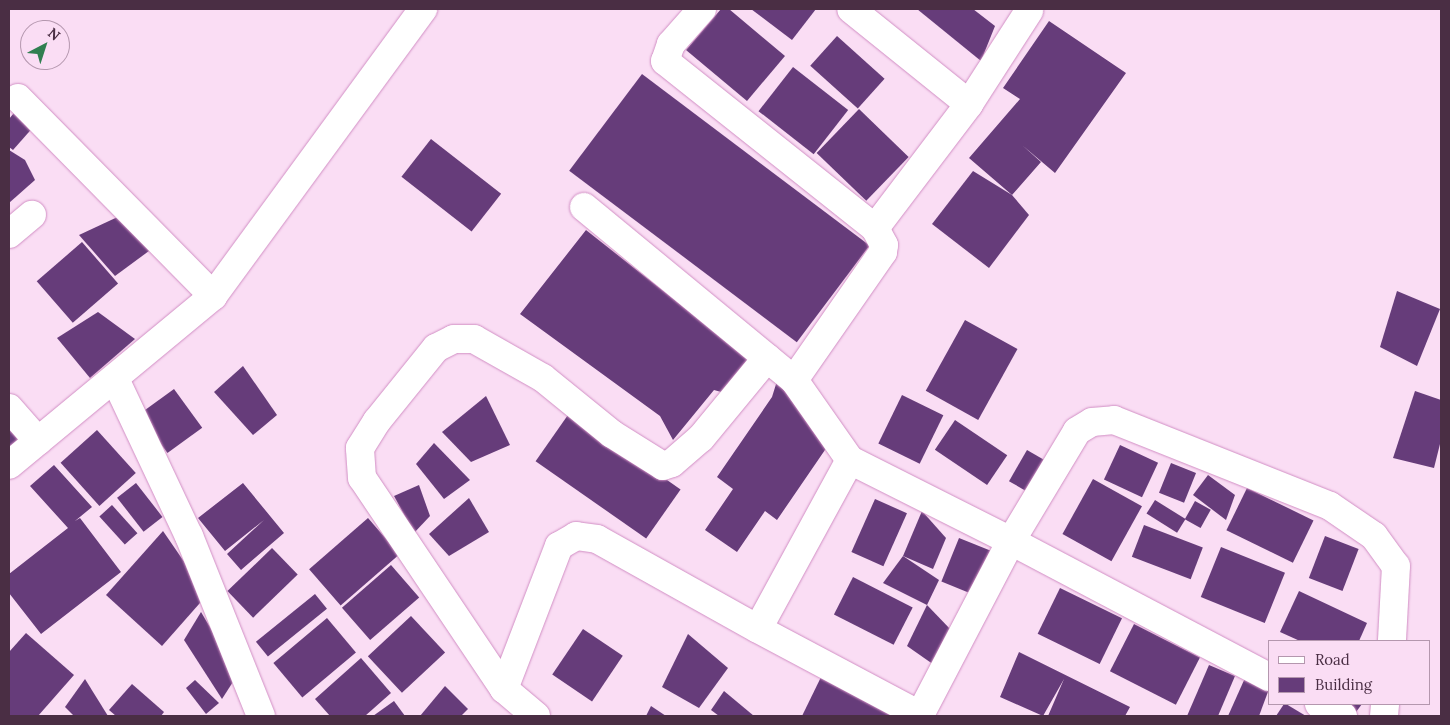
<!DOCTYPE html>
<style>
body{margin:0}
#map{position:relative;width:1450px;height:725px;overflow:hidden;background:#faddf4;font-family:Lora,serif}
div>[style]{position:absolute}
.building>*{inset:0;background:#663c7a;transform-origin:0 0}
.roads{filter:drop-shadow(0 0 1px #d18ec4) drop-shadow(0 0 1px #d18ec4)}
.minor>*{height:28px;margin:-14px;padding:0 14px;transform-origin:14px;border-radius:14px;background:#fff}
span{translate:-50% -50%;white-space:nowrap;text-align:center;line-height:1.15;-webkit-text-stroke:5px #faddf4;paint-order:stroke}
.frame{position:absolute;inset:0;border:10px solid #4a2e44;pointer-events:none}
.legend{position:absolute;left:1268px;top:640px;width:162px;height:65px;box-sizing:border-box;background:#faddf4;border:1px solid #b497ae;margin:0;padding:6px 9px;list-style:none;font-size:15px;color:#4a2e44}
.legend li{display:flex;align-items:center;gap:10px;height:25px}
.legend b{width:25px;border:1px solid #b497ae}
.north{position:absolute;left:20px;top:20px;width:50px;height:50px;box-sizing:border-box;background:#faddf4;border:1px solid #b497ae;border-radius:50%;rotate:40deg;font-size:14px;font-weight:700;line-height:20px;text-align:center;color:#4a2e44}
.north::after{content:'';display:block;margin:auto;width:18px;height:22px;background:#307f50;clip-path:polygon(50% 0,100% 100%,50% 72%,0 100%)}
</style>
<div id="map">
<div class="building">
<i style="clip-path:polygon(721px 9px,729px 9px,785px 56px,747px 101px,686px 50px)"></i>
<i style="clip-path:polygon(751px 9px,816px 9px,792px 40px)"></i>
<i style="clip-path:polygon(917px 9px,973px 9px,995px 26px,981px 61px)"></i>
<i style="clip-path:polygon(1049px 21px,1126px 73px,1055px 173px,1022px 145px,1041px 162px,1012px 195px,969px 158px,1020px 99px,1003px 88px)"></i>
<i style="left:837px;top:36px;width:64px;height:40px;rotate:42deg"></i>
<i style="left:793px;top:67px;width:70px;height:56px;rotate:38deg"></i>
<i style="left:642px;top:74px;width:285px;height:121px;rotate:37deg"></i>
<i style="clip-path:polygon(18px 108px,36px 124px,13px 150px,9px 147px,9px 119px)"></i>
<i style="left:859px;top:109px;width:69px;height:61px;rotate:44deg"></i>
<i style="left:431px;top:139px;width:89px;height:48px;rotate:38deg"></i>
<i style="clip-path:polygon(9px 150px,25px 160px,35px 180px,9px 203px)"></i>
<i style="clip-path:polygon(973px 171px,1012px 195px,1029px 215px,989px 268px,932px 224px)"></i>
<i style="clip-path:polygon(124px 214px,153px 248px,115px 276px,79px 235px)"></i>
<i style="clip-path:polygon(586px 230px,756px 364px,732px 395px,714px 390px,673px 440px,660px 416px,520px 314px)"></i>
<i style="left:82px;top:242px;width:55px;height:60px;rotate:49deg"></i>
<i style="clip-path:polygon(1397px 291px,1440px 309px,1417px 366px,1380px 347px)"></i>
<i style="clip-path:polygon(98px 312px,135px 339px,90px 378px,57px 338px)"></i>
<i style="left:965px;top:320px;width:60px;height:81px;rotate:29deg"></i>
<i style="clip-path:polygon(243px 366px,277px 415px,253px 435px,214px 392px)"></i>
<i style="clip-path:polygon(777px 381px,827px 447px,777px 520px,765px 511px,737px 552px,705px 530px,733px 489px,717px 477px,772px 397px)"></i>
<i style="left:174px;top:389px;width:48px;height:43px;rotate:54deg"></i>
<i style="clip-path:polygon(1415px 391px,1441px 400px,1441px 440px,1434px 468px,1393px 458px)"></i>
<i style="left:902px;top:395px;width:46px;height:54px;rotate:26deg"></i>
<i style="clip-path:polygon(486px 396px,510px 445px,471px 462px,442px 432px)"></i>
<i style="left:570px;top:412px;width:135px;height:60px;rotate:35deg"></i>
<i style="left:955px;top:420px;width:63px;height:36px;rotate:34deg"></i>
<i style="clip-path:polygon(9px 427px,19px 440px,9px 449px)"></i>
<i style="left:97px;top:430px;width:58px;height:49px;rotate:48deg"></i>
<i style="clip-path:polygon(434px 443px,470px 480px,444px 499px,416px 464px)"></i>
<i style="left:1120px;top:445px;width:42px;height:38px;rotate:25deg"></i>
<i style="left:1027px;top:450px;width:24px;height:36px;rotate:30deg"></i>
<i style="left:1171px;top:463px;width:27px;height:32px;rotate:22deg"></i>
<i style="clip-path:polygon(54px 465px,92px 507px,75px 521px,80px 518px,121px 572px,41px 634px,9px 593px,9px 574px,68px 528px,30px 486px)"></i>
<i style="clip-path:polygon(1208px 475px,1235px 495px,1226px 520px,1193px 495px)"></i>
<i style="left:1093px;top:479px;width:56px;height:63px;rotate:29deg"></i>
<i style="left:136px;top:483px;width:43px;height:24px;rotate:52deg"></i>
<i style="clip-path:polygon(243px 483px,284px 533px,241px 570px,227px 554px,264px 520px,225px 551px,198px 518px)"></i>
<i style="clip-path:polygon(419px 485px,430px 516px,414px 533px,394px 496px)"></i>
<i style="left:1247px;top:488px;width:74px;height:47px;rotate:26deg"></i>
<i style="clip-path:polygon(469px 498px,489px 532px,449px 556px,429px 534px)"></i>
<i style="left:875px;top:499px;width:35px;height:58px;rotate:24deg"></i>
<i style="left:1155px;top:500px;width:36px;height:16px;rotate:32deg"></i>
<i style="left:1195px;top:501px;width:18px;height:21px;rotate:29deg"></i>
<i style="left:112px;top:505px;width:38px;height:17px;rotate:48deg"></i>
<i style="clip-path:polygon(922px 511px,946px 538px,933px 569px,903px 556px)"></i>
<i style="left:368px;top:518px;width:48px;height:78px;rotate:49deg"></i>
<i style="left:1144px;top:525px;width:63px;height:34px;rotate:21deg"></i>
<i style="clip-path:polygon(163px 531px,207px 595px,162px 646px,106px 595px)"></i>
<i style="left:1325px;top:536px;width:36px;height:45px;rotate:21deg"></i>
<i style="left:959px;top:538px;width:35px;height:47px;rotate:22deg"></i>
<i style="left:1221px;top:547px;width:69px;height:54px;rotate:22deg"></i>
<i style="left:272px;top:548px;width:37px;height:62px;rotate:46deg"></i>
<i style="clip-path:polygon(903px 556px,939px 580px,927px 605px,883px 583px)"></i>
<i style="left:391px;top:565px;width:43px;height:65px;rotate:49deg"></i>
<i style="left:853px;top:577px;width:67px;height:42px;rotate:27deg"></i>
<i style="left:1060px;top:588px;width:69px;height:51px;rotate:26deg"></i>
<i style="clip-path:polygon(1299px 591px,1367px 623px,1359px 641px,1300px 641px,1280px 632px)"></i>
<i style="left:315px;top:594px;width:19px;height:76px;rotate:51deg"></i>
<i style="clip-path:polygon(927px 605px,952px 631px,937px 667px,907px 646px)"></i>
<i style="clip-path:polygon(201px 612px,238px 674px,222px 699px,184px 640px)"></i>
<i style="left:411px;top:616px;width:50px;height:59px;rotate:47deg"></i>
<i style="left:327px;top:618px;width:45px;height:70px;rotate:50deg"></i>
<i style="left:1134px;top:624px;width:74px;height:53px;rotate:27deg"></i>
<i style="left:583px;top:629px;width:48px;height:55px;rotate:34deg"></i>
<i style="clip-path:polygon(26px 633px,74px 675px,38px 716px,9px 716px,9px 652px)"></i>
<i style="clip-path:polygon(688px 634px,728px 668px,699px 708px,662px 687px)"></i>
<i style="clip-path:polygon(1019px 652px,1130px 707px,1125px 716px,1048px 716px,1064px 679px,1043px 716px,1000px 697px)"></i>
<i style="clip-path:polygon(361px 658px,391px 693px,365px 716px,330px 716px,315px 699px)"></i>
<i style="clip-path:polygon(1209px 665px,1235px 676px,1218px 716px,1187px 716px)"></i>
<i style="clip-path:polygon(823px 673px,897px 716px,802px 716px)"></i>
<i style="clip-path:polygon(1245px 678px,1269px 689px,1259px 716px,1228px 716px)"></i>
<i style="clip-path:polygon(85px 679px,108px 716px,74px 716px,65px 707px)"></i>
<i style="clip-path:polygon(195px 680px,219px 703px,206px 714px,186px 688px)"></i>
<i style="clip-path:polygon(132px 684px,164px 712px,161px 716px,116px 716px,109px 710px)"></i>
<i style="clip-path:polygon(445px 686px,468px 709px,461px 716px,420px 716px)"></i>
<i style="clip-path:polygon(724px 691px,754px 716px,719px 716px,711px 710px)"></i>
<i style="clip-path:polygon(394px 701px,405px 716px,373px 716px)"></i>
<i style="clip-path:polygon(1284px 704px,1286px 704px,1306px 716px,1276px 716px)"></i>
<i style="clip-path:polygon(1335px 704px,1362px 704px,1353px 716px)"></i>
<i style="clip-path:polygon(651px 706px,666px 716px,646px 716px)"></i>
</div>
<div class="roads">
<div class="minor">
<i style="left:702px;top:9px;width:47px;rotate:131.5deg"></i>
<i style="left:671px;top:44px;width:18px;rotate:109deg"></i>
<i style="left:665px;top:61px;width:268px;rotate:38.5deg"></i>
<i style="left:18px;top:98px;width:278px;rotate:45.4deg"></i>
<i style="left:969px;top:104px;width:111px;rotate:-57.2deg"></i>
<i style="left:584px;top:207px;width:272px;rotate:39.5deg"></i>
<i style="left:794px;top:380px;width:98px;rotate:55deg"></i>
<i style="left:9px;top:234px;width:30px;rotate:-40deg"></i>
<i style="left:115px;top:379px;width:174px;rotate:64.8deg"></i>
<i style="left:189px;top:536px;width:194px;rotate:68.2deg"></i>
<i style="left:794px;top:380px;width:156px;rotate:-55.2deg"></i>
<i style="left:883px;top:252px;width:7px;rotate:-82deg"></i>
<i style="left:884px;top:245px;width:19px;rotate:-118deg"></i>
<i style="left:875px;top:228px;width:156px;rotate:-52.8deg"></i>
<i style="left:969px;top:104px;width:151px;rotate:-141.2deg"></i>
<i style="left:9px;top:408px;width:44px;rotate:48.7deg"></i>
<i style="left:9px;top:465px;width:265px;rotate:-39.6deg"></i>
<i style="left:213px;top:296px;width:356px;rotate:-53.8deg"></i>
<i style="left:1269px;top:677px;width:292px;rotate:-152.2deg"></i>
<i style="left:1011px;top:541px;width:180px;rotate:-153.3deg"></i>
<i style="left:850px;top:460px;width:192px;rotate:118.6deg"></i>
<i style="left:758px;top:629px;width:183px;rotate:28deg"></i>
<i style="left:920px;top:715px;width:196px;rotate:-62.4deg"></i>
<i style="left:1011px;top:541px;width:128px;rotate:-59deg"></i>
<i style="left:1077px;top:431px;width:17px;rotate:-31deg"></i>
<i style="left:1092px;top:422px;width:22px;rotate:-5deg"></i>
<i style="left:1114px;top:420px;width:232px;rotate:21.7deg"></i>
<i style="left:1330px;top:506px;width:53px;rotate:34.3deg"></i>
<i style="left:1374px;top:536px;width:37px;rotate:54deg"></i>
<i style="left:1396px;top:566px;width:75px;rotate:93.1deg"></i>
<i style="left:504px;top:689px;width:153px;rotate:-69deg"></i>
<i style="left:559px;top:546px;width:20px;rotate:-30deg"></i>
<i style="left:576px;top:536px;width:21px;rotate:8deg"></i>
<i style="left:597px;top:539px;width:184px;rotate:29.2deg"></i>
<i style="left:1319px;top:704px;width:27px;rotate:27deg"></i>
<i style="left:536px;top:716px;width:42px;rotate:-139.8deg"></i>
<i style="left:504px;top:689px;width:254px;rotate:-123.9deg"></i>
<i style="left:362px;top:478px;width:30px;rotate:-94deg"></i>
<i style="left:360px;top:448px;width:32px;rotate:-58deg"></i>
<i style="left:377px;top:421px;width:94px;rotate:-51.1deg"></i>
<i style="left:436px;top:348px;width:20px;rotate:-27deg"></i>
<i style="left:454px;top:339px;width:20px"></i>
<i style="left:474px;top:339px;width:79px;rotate:29.5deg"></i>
<i style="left:543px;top:378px;width:89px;rotate:39.1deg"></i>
<i style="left:612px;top:434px;width:60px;rotate:32.1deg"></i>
<i style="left:663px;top:466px;width:9px;rotate:-18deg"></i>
<i style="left:672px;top:463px;width:38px;rotate:-41deg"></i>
<i style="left:701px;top:438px;width:104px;rotate:-50.5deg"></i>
<i style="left:1384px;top:716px;width:12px;rotate:-85deg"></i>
</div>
</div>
<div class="frame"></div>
<ul class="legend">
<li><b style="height:6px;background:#fff"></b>Road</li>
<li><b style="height:14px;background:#663c7a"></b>Building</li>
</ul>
<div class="north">N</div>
</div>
